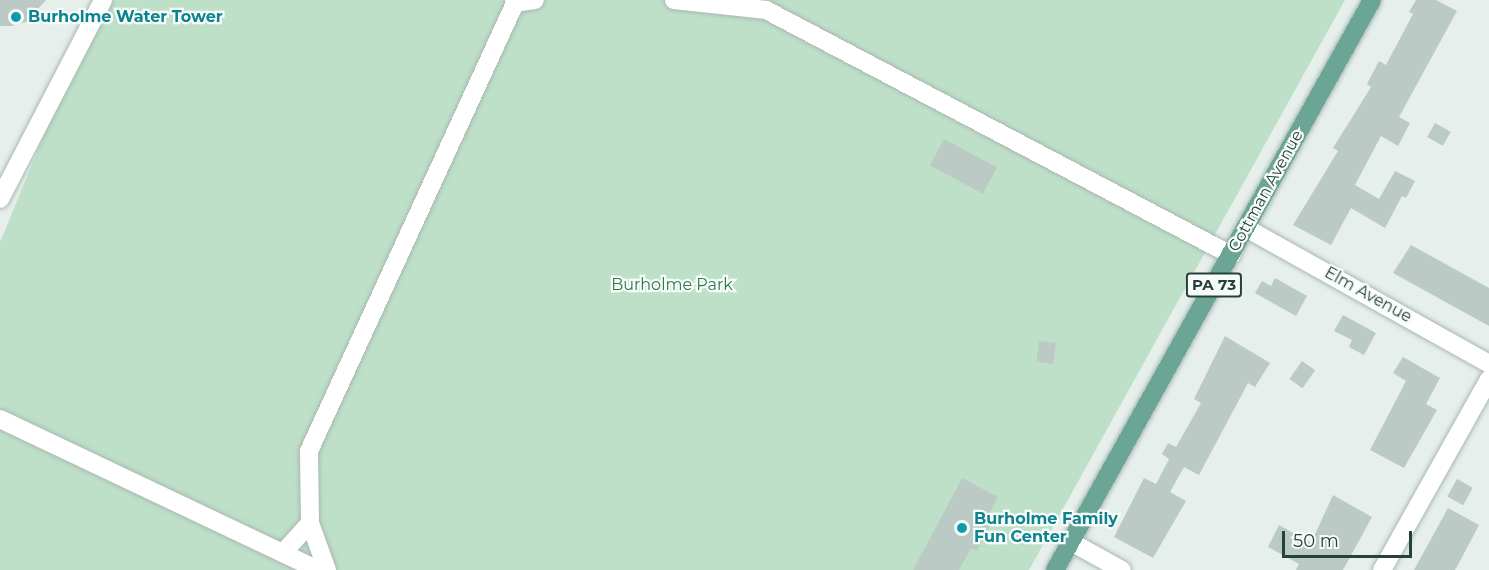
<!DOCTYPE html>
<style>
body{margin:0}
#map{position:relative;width:1489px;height:570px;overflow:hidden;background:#e6efeb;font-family:Montserrat,sans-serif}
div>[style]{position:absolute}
.green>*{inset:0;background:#bfe0c8}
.building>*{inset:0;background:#bbcac4;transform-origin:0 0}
.roads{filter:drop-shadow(0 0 2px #a8b8b2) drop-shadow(0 0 2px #a8b8b2)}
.minor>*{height:18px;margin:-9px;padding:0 9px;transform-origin:9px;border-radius:9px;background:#fff}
.major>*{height:18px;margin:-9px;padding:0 9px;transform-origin:9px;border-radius:9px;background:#6aa596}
.dots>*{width:16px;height:16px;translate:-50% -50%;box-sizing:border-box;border:3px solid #f7fbf9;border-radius:50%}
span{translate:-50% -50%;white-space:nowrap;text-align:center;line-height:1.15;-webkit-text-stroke:4.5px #f7fbf9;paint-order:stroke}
.shield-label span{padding:2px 4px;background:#f7fbf9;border:2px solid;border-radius:4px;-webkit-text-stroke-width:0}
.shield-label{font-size:15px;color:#24423a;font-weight:700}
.culture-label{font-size:16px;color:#0d838f;font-weight:700}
.left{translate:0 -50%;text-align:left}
.street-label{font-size:16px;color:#24423a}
.park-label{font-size:16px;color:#2d7a4b}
.scale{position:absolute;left:1282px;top:531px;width:130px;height:27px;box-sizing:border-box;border:3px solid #24423a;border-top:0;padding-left:8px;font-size:18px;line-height:21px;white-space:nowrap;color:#24423a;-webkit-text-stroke:4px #f7fbf9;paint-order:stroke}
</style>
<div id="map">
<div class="green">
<i style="clip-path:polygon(113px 0,1345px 0,1029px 570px,0 570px,0 242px,52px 116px)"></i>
</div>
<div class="building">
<i style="clip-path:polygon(0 0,46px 0,26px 22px,12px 26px,0 26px)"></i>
<i style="clip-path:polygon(1416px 0,1436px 0,1457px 11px,1399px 117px,1410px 123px,1398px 146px,1381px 136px,1355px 185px,1379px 199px,1395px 171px,1415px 181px,1406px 198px,1402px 196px,1385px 228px,1351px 208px,1331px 245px,1293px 225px,1338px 151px,1333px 148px,1371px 87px,1367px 84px,1379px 61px,1386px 65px,1413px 14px,1409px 12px)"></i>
<i style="left:1435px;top:123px;width:18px;height:16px;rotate:29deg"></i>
<i style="left:944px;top:139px;width:60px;height:30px;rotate:28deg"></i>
<i style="clip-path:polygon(1411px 245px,1489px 288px,1489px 326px,1393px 273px)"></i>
<i style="clip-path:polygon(1275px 278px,1307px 296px,1296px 316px,1255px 293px,1262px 281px,1271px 286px)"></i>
<i style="clip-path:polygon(1343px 315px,1376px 333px,1364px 355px,1349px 347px,1352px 340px,1334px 331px)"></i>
<i style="clip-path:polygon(1225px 336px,1270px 363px,1255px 387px,1248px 383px,1199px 475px,1184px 467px,1170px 492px,1186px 501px,1153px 558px,1114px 537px,1144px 478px,1156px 484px,1169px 459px,1162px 454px,1168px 443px,1176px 447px,1201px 403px,1194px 399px)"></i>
<i style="left:1039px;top:341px;width:17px;height:21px;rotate:7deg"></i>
<i style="clip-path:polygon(1403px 357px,1440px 378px,1426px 404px,1437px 410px,1404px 468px,1370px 450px,1406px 381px,1393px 373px)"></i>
<i style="left:1302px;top:361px;width:16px;height:22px;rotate:35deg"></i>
<i style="clip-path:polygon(962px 478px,998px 497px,986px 520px,991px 523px,987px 532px,977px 551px,971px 548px,959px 570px,913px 570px)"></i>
<i style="left:1457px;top:479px;width:18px;height:20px;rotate:29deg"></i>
<i style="clip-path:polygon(1333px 495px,1372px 517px,1343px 570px,1296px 570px,1299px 564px,1268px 547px,1279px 525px,1311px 543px)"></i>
<i style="clip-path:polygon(1448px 508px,1479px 525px,1460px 561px,1455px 570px,1414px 570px)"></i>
</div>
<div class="roads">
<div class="minor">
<i style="left:674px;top:0;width:93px;rotate:6.2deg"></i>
<i style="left:766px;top:10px;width:526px;rotate:27.78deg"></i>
<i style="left:514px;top:3px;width:21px;rotate:-8deg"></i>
<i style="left:0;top:199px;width:224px;rotate:-62.6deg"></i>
<i style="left:1246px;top:228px;width:278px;rotate:29.2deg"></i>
<i style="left:0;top:419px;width:352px;rotate:25.4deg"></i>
<i style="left:310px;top:523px;width:50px;rotate:70.1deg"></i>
<i style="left:1071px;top:542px;width:58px;rotate:28.8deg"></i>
<i style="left:283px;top:553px;width:40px;rotate:-48deg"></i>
<i style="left:310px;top:523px;width:72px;rotate:-90.8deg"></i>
<i style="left:309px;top:451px;width:496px;rotate:-65.3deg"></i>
<i style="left:1382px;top:570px;width:219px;rotate:-60.7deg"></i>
</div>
<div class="major">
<i style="left:1055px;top:570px;width:652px;rotate:-60.92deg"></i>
</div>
</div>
<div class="dots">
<i style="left:16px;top:17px;background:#0f9aa8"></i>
<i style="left:962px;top:528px;background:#0f9aa8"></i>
</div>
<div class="shield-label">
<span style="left:1214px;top:285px">PA 73</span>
</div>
<div class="culture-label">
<span class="left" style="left:28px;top:17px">Burholme Water Tower</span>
<span class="left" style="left:974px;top:528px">Burholme Family<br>Fun Center</span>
</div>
<div class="street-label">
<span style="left:1266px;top:191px;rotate:-61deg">Cottman Avenue</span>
<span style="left:1368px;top:295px;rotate:29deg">Elm Avenue</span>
</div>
<div class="park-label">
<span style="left:672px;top:285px">Burholme Park</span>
</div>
<div class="scale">50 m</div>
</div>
